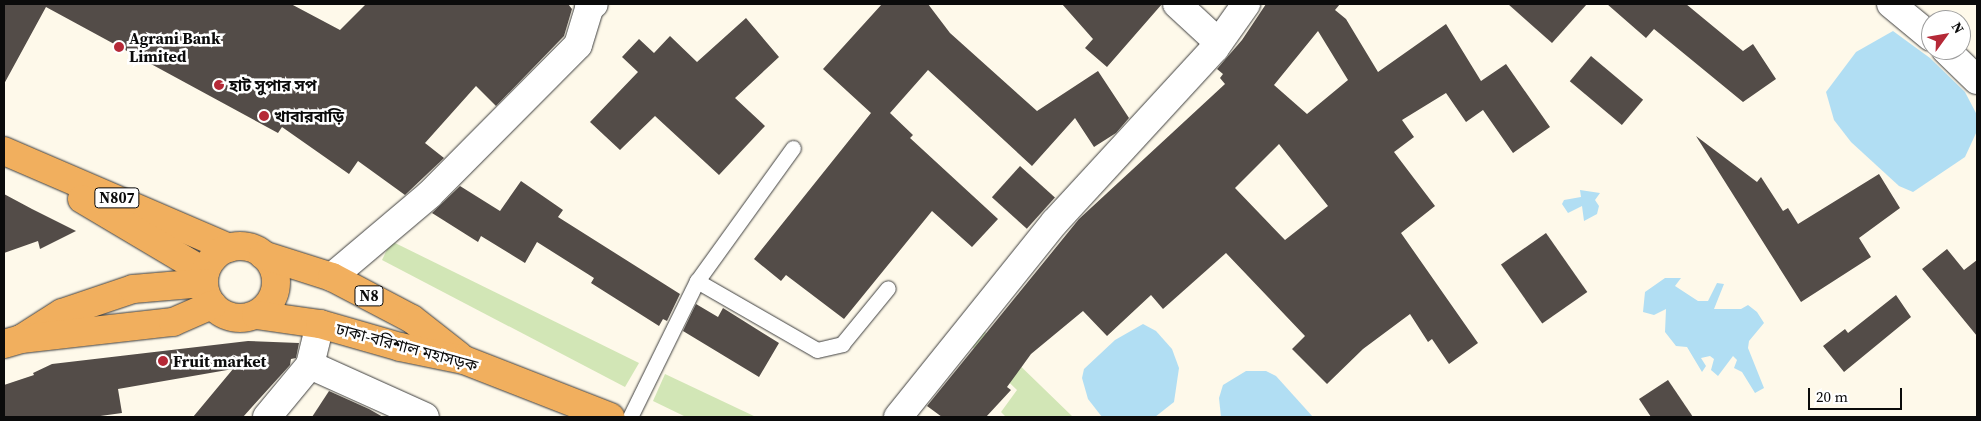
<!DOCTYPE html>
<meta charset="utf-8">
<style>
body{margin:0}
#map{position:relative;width:1981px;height:421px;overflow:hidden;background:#fef9ea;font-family:"Source Serif 4","Noto Sans Bengali",serif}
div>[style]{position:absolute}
.green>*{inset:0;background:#d2e6b6}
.water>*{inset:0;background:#b1def3}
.building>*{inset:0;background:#534c48;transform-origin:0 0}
.roads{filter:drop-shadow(0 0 1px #3e3e3e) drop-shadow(0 0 1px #3e3e3e)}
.service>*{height:15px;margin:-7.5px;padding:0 7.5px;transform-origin:7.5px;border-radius:7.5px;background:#fff}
.minor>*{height:28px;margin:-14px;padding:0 14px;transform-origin:14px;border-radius:14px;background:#fff}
.trunk>*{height:28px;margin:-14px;padding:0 14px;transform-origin:14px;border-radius:14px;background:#f1af5e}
.trunk>.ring{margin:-14px;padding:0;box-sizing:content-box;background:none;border:28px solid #f1af5e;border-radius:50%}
.dots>*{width:14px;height:14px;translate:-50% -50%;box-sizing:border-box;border:2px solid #fff;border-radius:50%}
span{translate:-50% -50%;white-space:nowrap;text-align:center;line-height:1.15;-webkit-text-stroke:5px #fff;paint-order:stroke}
.shield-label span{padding:1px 4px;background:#fff;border:1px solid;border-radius:4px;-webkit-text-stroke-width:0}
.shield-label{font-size:15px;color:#0b0b0b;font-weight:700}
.poi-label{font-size:16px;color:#0b0b0b;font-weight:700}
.left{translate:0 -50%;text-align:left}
.street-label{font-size:16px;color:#0b0b0b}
.frame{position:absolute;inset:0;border:5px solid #0b0b0b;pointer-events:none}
.north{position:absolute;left:1921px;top:10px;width:50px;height:50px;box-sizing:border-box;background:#fff;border:1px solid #9d9d9d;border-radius:50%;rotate:58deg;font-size:14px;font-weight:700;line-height:20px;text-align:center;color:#0b0b0b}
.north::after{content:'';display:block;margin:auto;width:18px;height:22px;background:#b52937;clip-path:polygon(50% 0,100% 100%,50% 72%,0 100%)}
.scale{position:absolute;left:1808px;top:388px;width:94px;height:22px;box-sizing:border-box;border:2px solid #0b0b0b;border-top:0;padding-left:6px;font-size:15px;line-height:18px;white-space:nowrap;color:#0b0b0b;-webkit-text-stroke:4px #fff;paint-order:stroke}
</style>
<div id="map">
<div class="green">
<i style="clip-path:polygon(391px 241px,639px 363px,625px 387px,382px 260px)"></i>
<i style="clip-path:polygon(980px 327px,1073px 417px,1006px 417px,1001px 412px,1017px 390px,967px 342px)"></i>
<i style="clip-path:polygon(665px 374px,756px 417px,686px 417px,653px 401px)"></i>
</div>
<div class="water">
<i style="clip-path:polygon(1893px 31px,1930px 58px,1965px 92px,1977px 115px,1977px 131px,1965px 157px,1913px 192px,1899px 186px,1851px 142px,1834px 120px,1826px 92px,1856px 52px)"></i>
<i style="clip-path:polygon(1580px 190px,1600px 193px,1595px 200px,1599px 206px,1597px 214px,1584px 221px,1582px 206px,1568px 213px,1562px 204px,1564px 200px,1581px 197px)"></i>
<i style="clip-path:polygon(1665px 278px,1681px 278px,1675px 286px,1698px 301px,1708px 301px,1717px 283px,1724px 284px,1714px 309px,1741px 309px,1748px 305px,1757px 312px,1764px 323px,1749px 341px,1748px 348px,1764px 388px,1755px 393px,1742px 372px,1734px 368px,1737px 360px,1733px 356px,1718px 376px,1711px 370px,1714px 359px,1710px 356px,1701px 358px,1706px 366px,1702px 372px,1687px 347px,1676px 346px,1665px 332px,1666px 309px,1654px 315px,1643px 312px,1645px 292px)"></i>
<i style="clip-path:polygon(1143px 324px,1156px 331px,1172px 349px,1179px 368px,1174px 402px,1155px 417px,1102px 417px,1088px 399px,1082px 378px,1084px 369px,1115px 340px)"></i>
<i style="clip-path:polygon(1246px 371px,1266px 371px,1276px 376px,1313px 417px,1221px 417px,1219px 398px,1223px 385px)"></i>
</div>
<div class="building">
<i style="clip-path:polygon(4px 4px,291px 4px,340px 30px,366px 4px,568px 4px,572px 9px,564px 36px,496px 106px,476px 86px,425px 143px,444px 158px,405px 195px,358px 161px,349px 174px,282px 127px,278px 133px,46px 7px,4px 84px)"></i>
<i style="clip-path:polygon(882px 4px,928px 4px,950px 33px,1037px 111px,1098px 71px,1129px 118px,1116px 133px,1094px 147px,1075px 118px,1032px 166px,928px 70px,890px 113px,913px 135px,910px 138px,998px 219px,972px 247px,932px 211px,844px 319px,786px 275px,781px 281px,754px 259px,871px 113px,823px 69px)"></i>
<i style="clip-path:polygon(1062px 4px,1162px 4px,1107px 67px,1085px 48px,1093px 39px)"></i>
<i style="clip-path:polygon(evenodd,1266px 4px,1340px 4px,1335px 10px,1346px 19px,1378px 72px,1446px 24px,1481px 81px,1506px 64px,1550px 127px,1513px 153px,1483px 110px,1466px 122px,1446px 93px,1402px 120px,1414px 137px,1394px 152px,1435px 206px,1401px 233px,1478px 343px,1449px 364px,1432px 339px,1428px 342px,1410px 314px,1363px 349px,1327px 384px,1292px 349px,1305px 336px,1226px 253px,1163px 309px,1151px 295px,1107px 336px,1083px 311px,1031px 354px,1007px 387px,1011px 390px,986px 417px,942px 417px,927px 406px,1079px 219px,1225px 84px,1220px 78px,1223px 74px,1217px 69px,1242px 40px,1266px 4px,1318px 31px,1348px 80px,1307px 114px,1274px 85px,1318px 31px,1266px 4px,1279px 144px,1328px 206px,1285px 240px,1235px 188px,1279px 144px)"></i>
<i style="clip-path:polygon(1508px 4px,1587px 4px,1552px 43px)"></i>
<i style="clip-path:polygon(1607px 4px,1686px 4px,1743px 51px,1753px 44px,1776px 79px,1743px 102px,1654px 29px,1646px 38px)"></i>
<i style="clip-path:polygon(746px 18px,779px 57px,735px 98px,765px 126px,719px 175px,655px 116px,620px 150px,590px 122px,638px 72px,622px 57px,639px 39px,654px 53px,670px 36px,697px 62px)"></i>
<i style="left:1591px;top:56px;width:68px;height:33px;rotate:40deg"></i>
<i style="clip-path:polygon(1696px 136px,1757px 182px,1761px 177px,1783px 211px,1788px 208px,1798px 224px,1879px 174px,1900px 208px,1859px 238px,1871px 257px,1801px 302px)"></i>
<i style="left:1020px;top:166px;width:47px;height:42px;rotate:42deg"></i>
<i style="clip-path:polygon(521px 181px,563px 210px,558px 217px,680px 294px,667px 321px,663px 319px,659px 326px,591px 283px,594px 278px,537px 242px,525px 263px,481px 236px,478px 242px,432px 213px,460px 186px,500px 211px)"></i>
<i style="clip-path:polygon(4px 194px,32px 209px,76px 231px,40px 249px,38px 241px,4px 253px)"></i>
<i style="left:1546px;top:233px;width:72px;height:55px;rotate:55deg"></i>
<i style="clip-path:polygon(1947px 249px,1964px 270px,1977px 260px,1977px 336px,1922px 269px)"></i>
<i style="clip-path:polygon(1896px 295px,1911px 317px,1844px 372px,1823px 346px,1845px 329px,1848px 333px)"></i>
<i style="clip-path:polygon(696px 304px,718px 317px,723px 308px,779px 343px,759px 377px,683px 331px)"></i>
<i style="clip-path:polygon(248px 341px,299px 343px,296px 358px,291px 359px,290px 365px,243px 417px,193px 417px,233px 369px,118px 389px,122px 413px,93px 417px,4px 417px,4px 385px,34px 375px,33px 373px,52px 364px)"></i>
<i style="clip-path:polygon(1668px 380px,1693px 417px,1651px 417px,1639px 399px)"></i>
<i style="clip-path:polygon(329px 391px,369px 409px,383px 417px,312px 417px)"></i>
</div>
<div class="roads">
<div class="service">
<i style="left:697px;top:281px;width:138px;rotate:29.9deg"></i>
<i style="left:817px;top:350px;width:26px;rotate:-13deg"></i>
<i style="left:842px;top:344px;width:72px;rotate:-50.6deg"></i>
<i style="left:630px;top:417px;width:152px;rotate:-63.8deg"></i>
<i style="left:697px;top:281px;width:164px;rotate:-54.2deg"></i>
</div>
<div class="minor">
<i style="left:1177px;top:4px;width:56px;rotate:42.8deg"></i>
<i style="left:1891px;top:4px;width:52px;rotate:39.5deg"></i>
<i style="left:1946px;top:50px;width:43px;rotate:44.1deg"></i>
<i style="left:332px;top:277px;width:127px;rotate:-40.2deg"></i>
<i style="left:429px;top:195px;width:211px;rotate:-45.2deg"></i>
<i style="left:578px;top:45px;width:39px;rotate:-73deg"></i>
<i style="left:589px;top:8px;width:6px;rotate:-39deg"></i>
<i style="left:310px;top:365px;width:126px;rotate:24.3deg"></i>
<i style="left:267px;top:417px;width:67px;rotate:-50.4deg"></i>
<i style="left:310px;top:365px;width:42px;rotate:-76.3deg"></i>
<i style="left:898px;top:417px;width:250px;rotate:-51.2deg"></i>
<i style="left:1055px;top:222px;width:236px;rotate:-47.4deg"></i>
<i style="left:1215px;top:48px;width:54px;rotate:-54.8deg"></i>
</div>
<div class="trunk">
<i style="left:4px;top:151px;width:245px;rotate:23.3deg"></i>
<i style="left:82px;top:199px;width:143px;rotate:30.7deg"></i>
<i class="ring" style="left:204px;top:246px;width:44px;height:44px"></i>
<i style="left:263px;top:255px;width:72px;rotate:17.7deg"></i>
<i style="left:332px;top:277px;width:90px;rotate:27.7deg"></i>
<i style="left:412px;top:319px;width:60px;rotate:38.2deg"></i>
<i style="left:256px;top:315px;width:65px;rotate:8deg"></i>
<i style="left:320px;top:324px;width:83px;rotate:16deg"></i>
<i style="left:400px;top:347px;width:65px;rotate:11.5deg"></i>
<i style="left:464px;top:360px;width:157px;rotate:21.3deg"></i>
<i style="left:24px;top:337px;width:45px;rotate:-32.3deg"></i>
<i style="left:62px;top:313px;width:75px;rotate:-18.7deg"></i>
<i style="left:133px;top:289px;width:71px;rotate:-4.8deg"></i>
<i style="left:4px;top:344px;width:18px;rotate:-16deg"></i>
<i style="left:21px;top:339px;width:153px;rotate:-6.4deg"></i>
<i style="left:173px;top:322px;width:43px;rotate:-23.6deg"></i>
</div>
</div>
<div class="dots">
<i style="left:119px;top:47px;background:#b52937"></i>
<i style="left:219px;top:85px;background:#b52937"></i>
<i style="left:264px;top:116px;background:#b52937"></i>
<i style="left:163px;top:361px;background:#b52937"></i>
</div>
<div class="shield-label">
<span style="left:117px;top:198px">N807</span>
<span style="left:369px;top:296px">N8</span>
</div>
<div class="poi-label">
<span class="left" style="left:129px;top:47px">Agrani Bank<br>Limited</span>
<span class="left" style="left:229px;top:85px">হাট সুপার সপ</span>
<span class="left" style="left:274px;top:116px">খাবারবাড়ি</span>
<span class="left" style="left:173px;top:361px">Fruit market</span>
</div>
<div class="street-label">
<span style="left:407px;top:347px;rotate:15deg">ঢাকা-বরিশাল মহাসড়ক</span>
</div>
<div class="frame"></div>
<div class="north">N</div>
<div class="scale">20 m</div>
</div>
